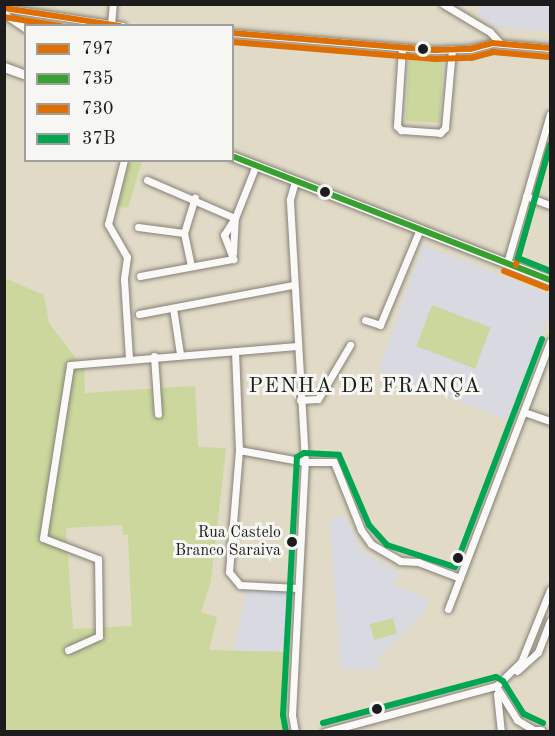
<!DOCTYPE html>
<meta charset="utf-8">
<style>
body{margin:0}
#map{position:relative;width:555px;height:736px;overflow:hidden;background:#e1dac7;font-family:"Old Standard TT",serif}
div>[style]{position:absolute}
.built>*{inset:0;background:#d9d9e2}
.green>*{inset:0;background:#cbd79c;transform-origin:0 0}
.roads{filter:drop-shadow(0 0 2px #858177) drop-shadow(0 0 2px #858177)}
.minor>*{height:7px;margin:-3.5px;padding:0 3.5px;transform-origin:3.5px;border-radius:3.5px;background:#faf9f7}
.tertiary>*{height:9px;margin:-4.5px;padding:0 4.5px;transform-origin:4.5px;border-radius:4.5px;background:#faf9f7}
.secondary>*{height:10px;margin:-5px;padding:0 5px;transform-origin:5px;border-radius:5px;background:#faf9f7}
.bus-1>*{height:6px;margin:-3px;padding:0 3px;transform-origin:3px;border-radius:3px;background:#dd6f04}
.bus-2>*{height:6px;margin:-3px;padding:0 3px;transform-origin:3px;border-radius:3px;background:#37a12f}
.bus-3>*{height:6px;margin:-3px;padding:0 3px;transform-origin:3px;border-radius:3px;background:#dd6f04}
.bus-4>*{height:6px;margin:-3px;padding:0 3px;transform-origin:3px;border-radius:3px;background:#00a651}
.dots>*{width:16px;height:16px;translate:-50% -50%;box-sizing:border-box;border:3px solid #f6f6f2;border-radius:50%}
span{translate:-50% -50%;white-space:nowrap;text-align:center;line-height:1.15;-webkit-text-stroke:6px #f6f6f2;paint-order:stroke}
.bus-label{font-size:16px;color:#1c1c1c}
.right{translate:-100% -50%;text-align:right}
.quarter-label{font-size:21px;color:#1c1c1c;letter-spacing:1.5px}
.frame{position:absolute;inset:0;border:6px solid #1c1c1c;pointer-events:none}
.legend{position:absolute;left:24px;top:24px;width:210px;height:138px;box-sizing:border-box;background:#f6f6f2;border:2px solid #9f9f9c;margin:0;padding:8px 10px;list-style:none;font-size:18px;color:#1c1c1c}
.legend li{display:flex;align-items:center;gap:12px;height:30px}
.legend b{width:30px;border:2px solid #9f9f9c}
</style>
<div id="map">
<div class="built">
<i style="clip-path:polygon(482px 5px,550px 5px,550px 31px,499px 28px,477px 15px)"></i>
<i style="clip-path:polygon(423px 245px,550px 295px,550px 314px,508px 420px,379px 370px)"></i>
<i style="clip-path:polygon(344px 515px,364px 553px,399px 573px,395px 585px,428px 599px,423px 614px,378px 658px,380px 668px,377px 669px,341px 669px,329px 520px)"></i>
<i style="clip-path:polygon(264px 589px,292px 591px,289px 652px,234px 651px,247px 590px)"></i>
</div>
<div class="green">
<i style="left:409px;top:59px;width:34px;height:62px;rotate:3deg"></i>
<i style="clip-path:polygon(130px 161px,142px 161px,128px 208px,118px 206px)"></i>
<i style="clip-path:polygon(evenodd,4px 278px,44px 295px,49px 323px,84px 369px,85px 393px,195px 386px,198px 447px,226px 448px,211px 581px,201px 612px,217px 617px,209px 650px,289px 652px,283px 731px,5px 731px,4px 278px,122px 525px,123px 535px,128px 535px,132px 626px,73px 629px,66px 528px,122px 525px)"></i>
<i style="left:432px;top:305px;width:63px;height:44px;rotate:21deg"></i>
<i style="left:393px;top:618px;width:16px;height:24px;rotate:75deg"></i>
</div>
<div class="roads">
<div class="minor">
<i style="left:443px;top:4px;width:55px;rotate:30.8deg"></i>
<i style="left:490px;top:32px;width:15px;rotate:48deg"></i>
<i style="left:4px;top:8px;width:120px;rotate:8.6deg"></i>
<i style="left:4px;top:14px;width:27px;rotate:34deg"></i>
<i style="left:111px;top:25px;width:21px;rotate:-85deg"></i>
<i style="left:232px;top:33px;width:205px;rotate:4.8deg"></i>
<i style="left:436px;top:50px;width:34px;rotate:-2deg"></i>
<i style="left:470px;top:49px;width:23px;rotate:-15deg"></i>
<i style="left:492px;top:43px;width:58px;rotate:4.9deg"></i>
<i style="left:402px;top:48px;width:78px;rotate:93.7deg"></i>
<i style="left:397px;top:126px;width:6px;rotate:45deg"></i>
<i style="left:401px;top:130px;width:39px;rotate:4deg"></i>
<i style="left:440px;top:133px;width:7px;rotate:-45deg"></i>
<i style="left:445px;top:128px;width:79px;rotate:-84.9deg"></i>
<i style="left:124px;top:160px;width:66px;rotate:104deg"></i>
<i style="left:108px;top:224px;width:38px;rotate:60deg"></i>
<i style="left:127px;top:257px;width:22px;rotate:98deg"></i>
<i style="left:124px;top:279px;width:79px;rotate:86.4deg"></i>
<i style="left:147px;top:180px;width:96px;rotate:23.4deg"></i>
<i style="left:235px;top:218px;width:20px;rotate:123deg"></i>
<i style="left:224px;top:235px;width:26px;rotate:69deg"></i>
<i style="left:526px;top:196px;width:26px;rotate:21deg"></i>
<i style="left:138px;top:227px;width:46px;rotate:7.4deg"></i>
<i style="left:233px;top:253px;width:35px;rotate:-87deg"></i>
<i style="left:235px;top:218px;width:57px;rotate:-68.4deg"></i>
<i style="left:507px;top:263px;width:155px;rotate:-73.9deg"></i>
<i style="left:191px;top:266px;width:34px;rotate:-102deg"></i>
<i style="left:184px;top:233px;width:37px;rotate:-73deg"></i>
<i style="left:140px;top:276px;width:95px;rotate:-10.4deg"></i>
<i style="left:173px;top:308px;width:47px;rotate:81.3deg"></i>
<i style="left:139px;top:314px;width:157px;rotate:-10.7deg"></i>
<i style="left:365px;top:320px;width:16px;rotate:18deg"></i>
<i style="left:380px;top:325px;width:104px;rotate:-67.4deg"></i>
<i style="left:235px;top:351px;width:99px;rotate:87.7deg"></i>
<i style="left:239px;top:450px;width:122px;rotate:94.7deg"></i>
<i style="left:229px;top:572px;width:17px;rotate:50deg"></i>
<i style="left:240px;top:585px;width:58px;rotate:3deg"></i>
<i style="left:154px;top:356px;width:58px;rotate:86.1deg"></i>
<i style="left:300px;top:400px;width:18px;rotate:-3deg"></i>
<i style="left:318px;top:399px;width:63px;rotate:-59.3deg"></i>
<i style="left:524px;top:412px;width:28px;rotate:19deg"></i>
<i style="left:239px;top:450px;width:67px;rotate:10.3deg"></i>
<i style="left:305px;top:462px;width:29px"></i>
<i style="left:334px;top:462px;width:73px;rotate:68.3deg"></i>
<i style="left:361px;top:530px;width:17px;rotate:54deg"></i>
<i style="left:371px;top:544px;width:34px;rotate:30deg"></i>
<i style="left:400px;top:561px;width:18px;rotate:3deg"></i>
<i style="left:418px;top:562px;width:45px;rotate:20.9deg"></i>
<i style="left:448px;top:609px;width:286px;rotate:-69.1deg"></i>
<i style="left:68px;top:650px;width:34px;rotate:-24deg"></i>
<i style="left:99px;top:636px;width:77px;rotate:-90.7deg"></i>
<i style="left:98px;top:559px;width:59px;rotate:-159.1deg"></i>
<i style="left:43px;top:538px;width:175px;rotate:-81.1deg"></i>
<i style="left:70px;top:365px;width:227px;rotate:-4.8deg"></i>
<i style="left:517px;top:671px;width:28px;rotate:-42deg"></i>
<i style="left:538px;top:652px;width:33px;rotate:-69deg"></i>
<i style="left:496px;top:686px;width:40px;rotate:58deg"></i>
<i style="left:517px;top:720px;width:21px;rotate:31deg"></i>
<i style="left:497px;top:694px;width:38px;rotate:84deg"></i>
<i style="left:295px;top:732px;width:17px;rotate:-100deg"></i>
<i style="left:292px;top:715px;width:253px;rotate:-87.1deg"></i>
<i style="left:305px;top:462px;width:263px;rotate:-93.3deg"></i>
<i style="left:290px;top:199px;width:19px;rotate:-74deg"></i>
<i style="left:325px;top:732px;width:177px;rotate:-15.1deg"></i>
<i style="left:496px;top:686px;width:35px;rotate:-44deg"></i>
<i style="left:521px;top:662px;width:78px;rotate:-68.1deg"></i>
</div>
<div class="tertiary">
<i style="left:4px;top:67px;width:23px;rotate:20deg"></i>
<i style="left:232px;top:156px;width:341px;rotate:21.3deg"></i>
</div>
<div class="secondary">
<i style="left:531px;top:732px;width:10px"></i>
</div>
</div>
<div class="bus-1">
<i style="left:4px;top:8px;width:117px;rotate:8.8deg"></i>
<i style="left:232px;top:33px;width:205px;rotate:4.8deg"></i>
<i style="left:436px;top:50px;width:34px;rotate:-2deg"></i>
<i style="left:470px;top:49px;width:23px;rotate:-15deg"></i>
<i style="left:492px;top:43px;width:58px;rotate:4.9deg"></i>
</div>
<div class="bus-2">
<i style="left:232px;top:156px;width:341px;rotate:21.3deg"></i>
</div>
<div class="bus-3">
<i style="left:4px;top:17px;width:57px;rotate:9.1deg"></i>
<i style="left:232px;top:42px;width:204px;rotate:4.8deg"></i>
<i style="left:435px;top:59px;width:36px;rotate:-2deg"></i>
<i style="left:471px;top:58px;width:23px;rotate:-15deg"></i>
<i style="left:493px;top:52px;width:56px;rotate:5.1deg"></i>
<i style="left:516px;top:265px;width:125px;rotate:-74.2deg"></i>
<i style="left:504px;top:271px;width:46px;rotate:21.6deg"></i>
</div>
<div class="bus-4">
<i style="left:550px;top:145px;width:117px;rotate:105.8deg"></i>
<i style="left:518px;top:258px;width:35px;rotate:22deg"></i>
<i style="left:323px;top:723px;width:179px;rotate:-14.9deg"></i>
<i style="left:496px;top:677px;width:8px;rotate:30deg"></i>
<i style="left:503px;top:681px;width:39px;rotate:58deg"></i>
<i style="left:524px;top:714px;width:21px;rotate:25deg"></i>
<i style="left:286px;top:732px;width:17px;rotate:-100deg"></i>
<i style="left:283px;top:715px;width:258px;rotate:-86.9deg"></i>
<i style="left:297px;top:457px;width:8px;rotate:-30deg"></i>
<i style="left:304px;top:453px;width:35px;rotate:3deg"></i>
<i style="left:339px;top:455px;width:76px;rotate:66.8deg"></i>
<i style="left:369px;top:525px;width:27px;rotate:48deg"></i>
<i style="left:387px;top:545px;width:71px;rotate:17.9deg"></i>
<i style="left:455px;top:567px;width:244px;rotate:-69.1deg"></i>
</div>
<div class="dots">
<i style="left:423px;top:49px;background:#1c1c1c"></i>
<i style="left:325px;top:192px;background:#1c1c1c"></i>
<i style="left:292px;top:542px;background:#1c1c1c"></i>
<i style="left:458px;top:558px;background:#1c1c1c"></i>
<i style="left:377px;top:709px;background:#1c1c1c"></i>
</div>
<div class="bus-label">
<span class="right" style="left:281px;top:542px">Rua Castelo<br>Branco Saraiva</span>
</div>
<div class="quarter-label">
<span style="left:365px;top:387px">PENHA DE FRANÇA</span>
</div>
<div class="frame"></div>
<ul class="legend">
<li><b style="height:8px;background:#dd6f04"></b>797</li>
<li><b style="height:8px;background:#37a12f"></b>735</li>
<li><b style="height:8px;background:#dd6f04"></b>730</li>
<li><b style="height:8px;background:#00a651"></b>37B</li>
</ul>
</div>
